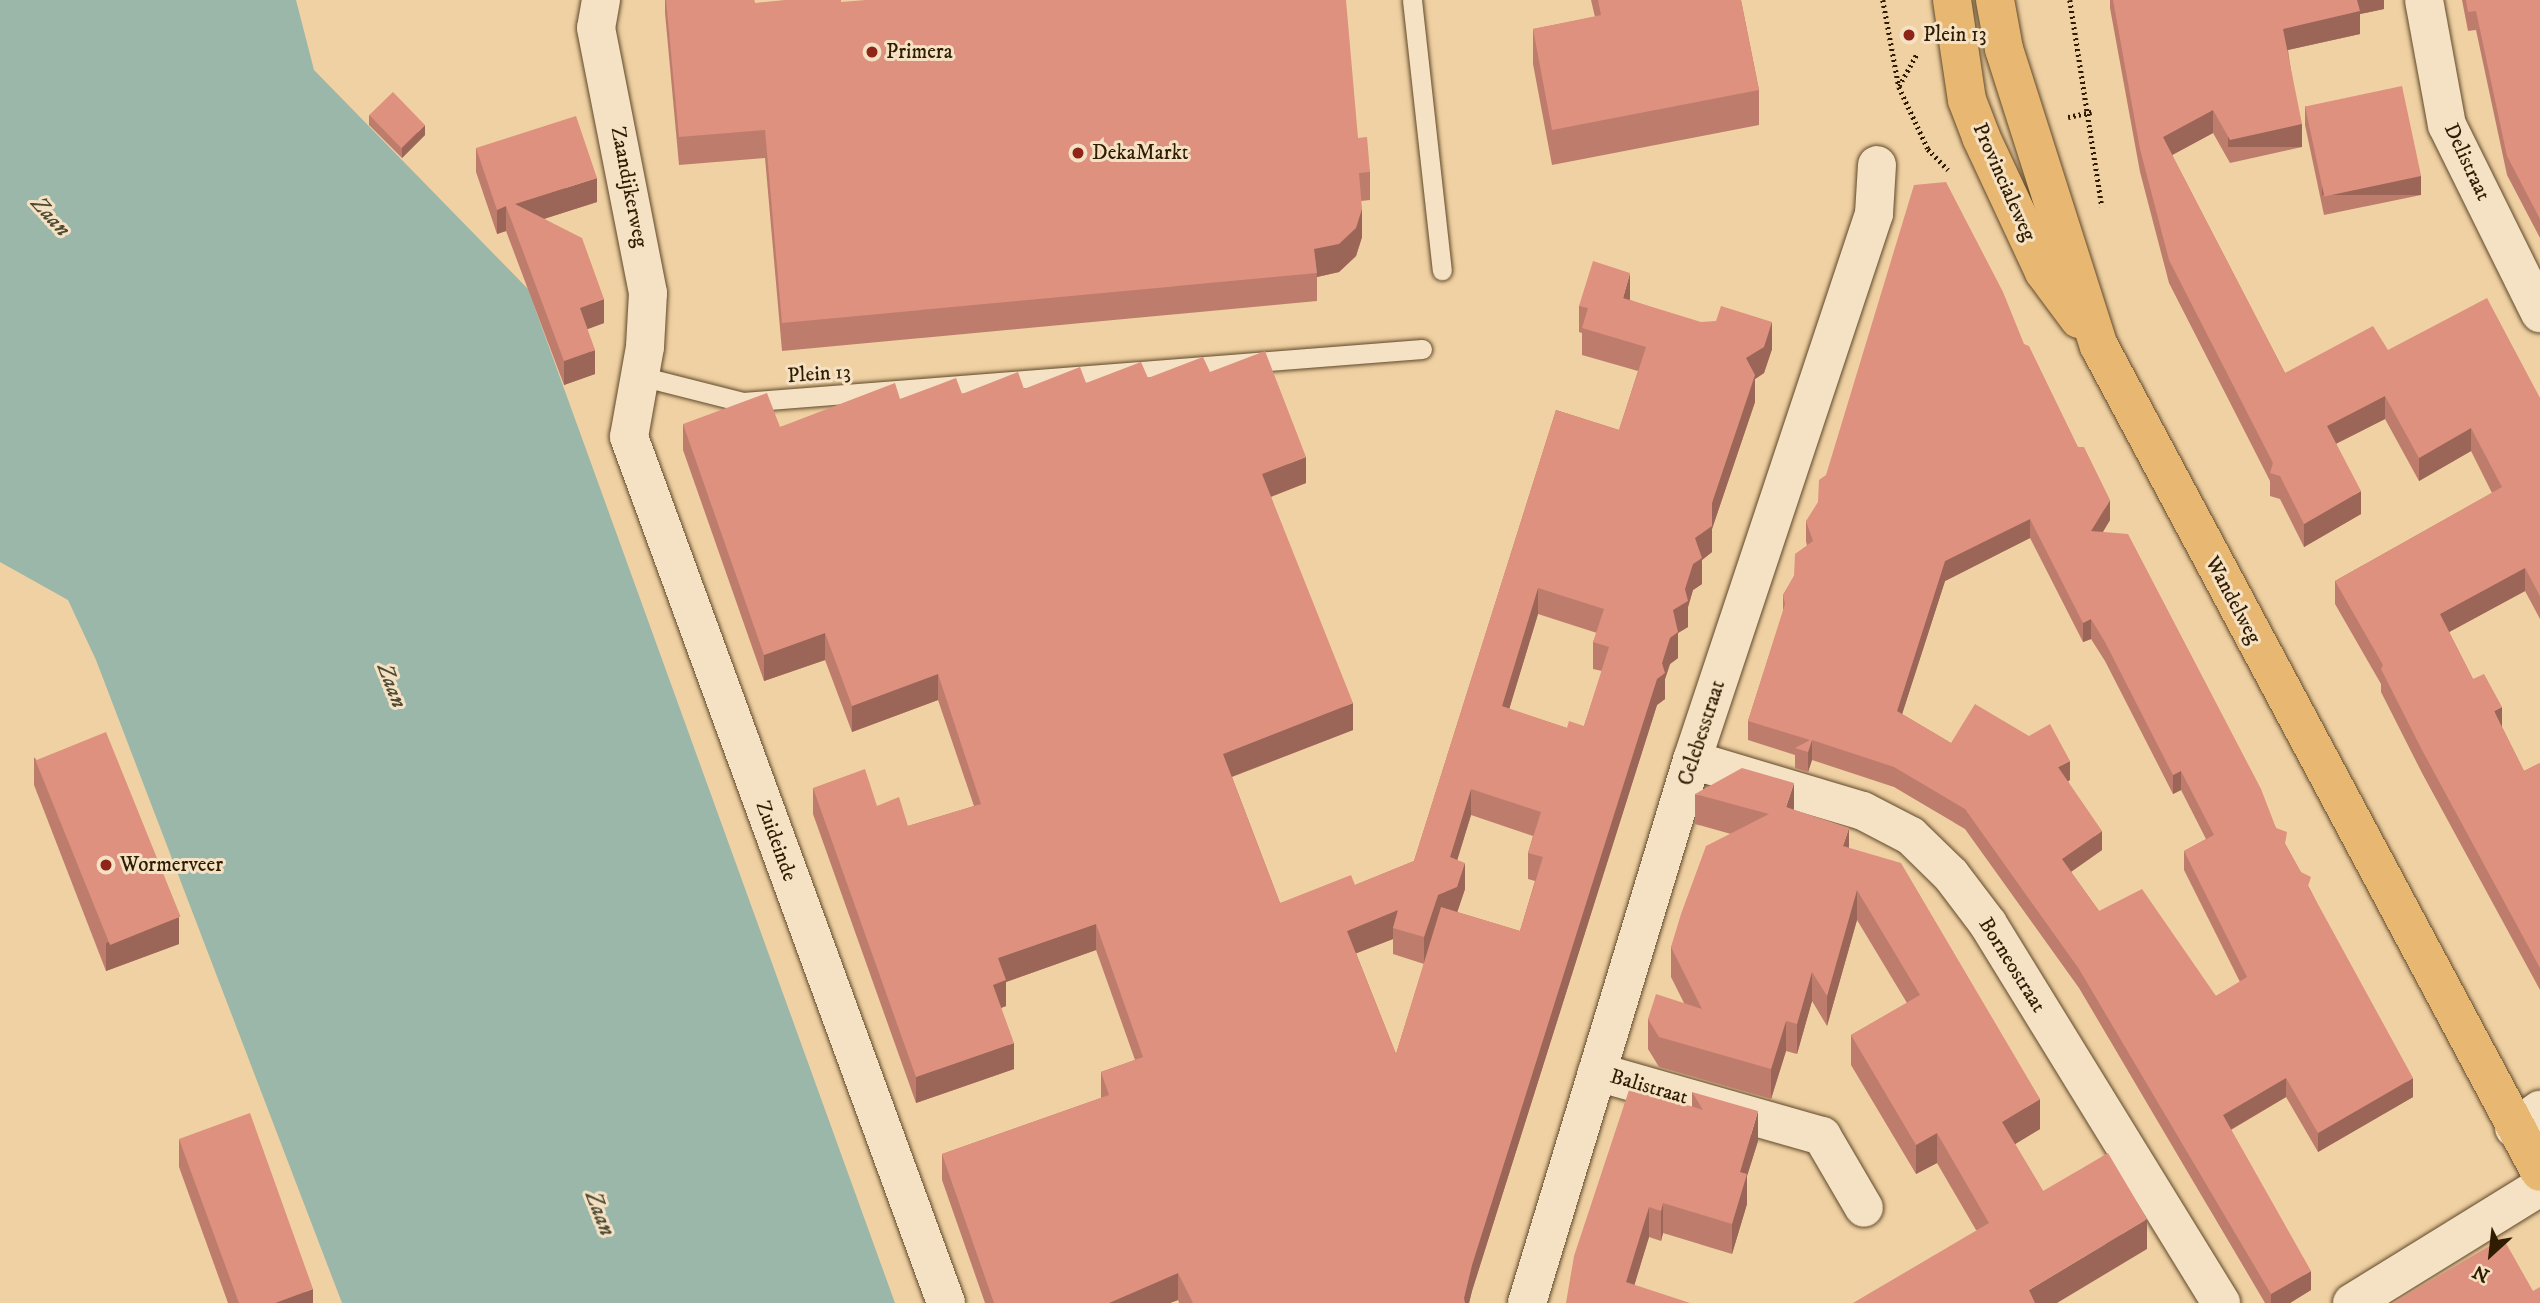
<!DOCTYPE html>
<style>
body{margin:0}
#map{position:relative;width:2540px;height:1303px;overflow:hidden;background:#f0d1a3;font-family:"IM FELL DW Pica",serif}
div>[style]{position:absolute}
.water>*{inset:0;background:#9ab7a9}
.path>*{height:4.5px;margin-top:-2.25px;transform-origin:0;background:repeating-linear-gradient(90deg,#2f1c01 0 2px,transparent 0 5.5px)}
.roads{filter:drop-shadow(0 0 2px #5f492a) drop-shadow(0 0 2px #5f492a)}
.lane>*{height:19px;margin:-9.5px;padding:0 9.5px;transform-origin:9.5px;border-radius:9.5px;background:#f5e1c3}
.street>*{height:38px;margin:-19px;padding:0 19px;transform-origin:19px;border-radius:19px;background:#f5e1c3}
.primary>*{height:38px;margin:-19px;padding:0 19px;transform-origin:19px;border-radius:19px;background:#e8b872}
.wall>*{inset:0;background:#be7d6c}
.shaded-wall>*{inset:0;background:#9b6658;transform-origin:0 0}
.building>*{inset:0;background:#dd917e;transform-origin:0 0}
.dots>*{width:19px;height:19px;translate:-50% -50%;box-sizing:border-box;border:4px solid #f5e1c3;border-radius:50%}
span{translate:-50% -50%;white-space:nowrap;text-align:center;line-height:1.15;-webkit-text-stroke:6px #f5e1c3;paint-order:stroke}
.poi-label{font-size:21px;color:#2f1c01}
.left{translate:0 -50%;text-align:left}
.street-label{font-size:21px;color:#2f1c01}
.water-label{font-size:23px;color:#4f4a33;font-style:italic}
.north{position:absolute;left:2456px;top:1219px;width:70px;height:70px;-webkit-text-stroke:5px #f5e1c3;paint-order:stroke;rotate:207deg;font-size:19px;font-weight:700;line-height:28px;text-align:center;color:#2f1c01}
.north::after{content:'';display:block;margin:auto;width:24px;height:32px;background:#2f1c01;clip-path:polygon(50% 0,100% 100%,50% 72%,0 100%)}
</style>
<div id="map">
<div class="water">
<i style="clip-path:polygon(0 0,296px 0,314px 70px,528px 289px,895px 1303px,342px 1303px,96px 660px,68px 600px,0 562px)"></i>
</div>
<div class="path">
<i style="left:1883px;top:0;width:88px;rotate:79.6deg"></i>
<i style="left:1899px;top:87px;width:68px;rotate:64.9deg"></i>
<i style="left:1928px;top:149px;width:29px;rotate:46deg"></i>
<i style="left:2070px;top:0;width:209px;rotate:81.2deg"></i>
<i style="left:1899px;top:86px;width:37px;rotate:-61deg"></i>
<i style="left:2068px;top:117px;width:24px;rotate:-12deg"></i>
</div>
<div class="roads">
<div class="lane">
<i style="left:1412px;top:0;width:272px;rotate:83.7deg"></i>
<i style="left:640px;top:376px;width:106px;rotate:14.2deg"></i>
<i style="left:743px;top:402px;width:681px;rotate:-4.46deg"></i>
</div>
<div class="street">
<i style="left:601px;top:0;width:28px;rotate:100deg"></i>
<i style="left:596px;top:28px;width:270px;rotate:78.9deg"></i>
<i style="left:648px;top:293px;width:54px;rotate:93.2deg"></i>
<i style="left:645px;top:347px;width:91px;rotate:100.1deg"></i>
<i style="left:629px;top:437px;width:922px;rotate:69.89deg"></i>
<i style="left:2424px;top:0;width:127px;rotate:79.6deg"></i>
<i style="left:2447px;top:125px;width:210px;rotate:63.7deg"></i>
<i style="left:1692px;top:760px;width:178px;rotate:16.6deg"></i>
<i style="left:1863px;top:811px;width:54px;rotate:27.5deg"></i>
<i style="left:1911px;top:836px;width:56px;rotate:44.3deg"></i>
<i style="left:1951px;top:875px;width:61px;rotate:52.9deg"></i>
<i style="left:1988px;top:924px;width:445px;rotate:58.4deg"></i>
<i style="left:1597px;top:1072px;width:234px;rotate:15.9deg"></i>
<i style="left:1822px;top:1136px;width:83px;rotate:59.7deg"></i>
<i style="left:2514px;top:1128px;width:32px;rotate:-35deg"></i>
<i style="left:1527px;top:1303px;width:568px;rotate:-73.1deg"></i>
<i style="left:1692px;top:760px;width:576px;rotate:-71.57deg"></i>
<i style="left:1874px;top:214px;width:49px;rotate:-86.5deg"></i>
<i style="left:2352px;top:1303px;width:221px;rotate:-31.7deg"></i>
</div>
<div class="primary">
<i style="left:1952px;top:0;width:101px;rotate:81.5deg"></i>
<i style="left:1967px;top:100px;width:40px;rotate:69deg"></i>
<i style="left:1981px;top:137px;width:149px;rotate:65deg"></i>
<i style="left:2044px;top:272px;width:59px;rotate:53.3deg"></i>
<i style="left:1995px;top:0;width:50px;rotate:79.6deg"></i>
<i style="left:2004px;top:49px;width:312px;rotate:72.3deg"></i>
<i style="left:2099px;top:346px;width:936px;rotate:61.9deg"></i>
</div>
</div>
<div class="wall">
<i style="clip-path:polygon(665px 0,754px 0,755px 3px,841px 2px,1358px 138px,1370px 172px,1370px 200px,1361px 201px,1362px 237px,1356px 256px,1339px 272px,1317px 277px,1317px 301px,782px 351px,765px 158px,679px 165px,665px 13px)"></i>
<i style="clip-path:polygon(1591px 0,1741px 0,1759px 90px,1759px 125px,1552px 165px,1533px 64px,1533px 29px,1595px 17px)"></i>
<i style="clip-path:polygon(2110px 0,2384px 0,2384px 9px,2360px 14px,2360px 34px,2288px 50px,2302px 147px,2230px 163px,2213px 133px,2172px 155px,2285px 373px,2388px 350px,2540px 398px,2540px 619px,2525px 591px,2449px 632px,2473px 679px,2502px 727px,2524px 771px,2540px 763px,2540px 990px,2422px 773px,2381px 692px,2381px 684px,2335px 604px,2335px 581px,2492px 493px,2471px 451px,2419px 481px,2385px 419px,2336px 444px,2361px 514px,2304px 547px,2280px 499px,2270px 496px,2270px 481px,2169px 283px,2140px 172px,2110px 8px)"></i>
<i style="clip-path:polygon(2462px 0,2540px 0,2540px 238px,2507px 175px,2476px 30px,2468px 31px)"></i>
<i style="clip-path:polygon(2305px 106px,2421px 195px,2324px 215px,2305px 125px)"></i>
<i style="clip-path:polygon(369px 115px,425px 135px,402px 158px,369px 125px)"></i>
<i style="clip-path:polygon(476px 148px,597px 202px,544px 219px,604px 323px,587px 329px,595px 374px,564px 385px,506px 231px,497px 234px,476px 172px)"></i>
<i style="clip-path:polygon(evenodd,1630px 300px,1772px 349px,1764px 373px,1755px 379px,1755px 402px,1712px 529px,1712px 552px,1702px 560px,1702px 584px,1693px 590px,1688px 607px,1688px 627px,1678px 633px,1678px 658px,1670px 664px,1665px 679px,1665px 699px,1657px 705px,1633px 780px,1472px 1291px,1469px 1303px,1179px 1303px,1178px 1300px,1170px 1303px,985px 1303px,942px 1180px,942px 1154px,1101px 1098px,1101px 1072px,1135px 1060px,1096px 950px,1006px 982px,1006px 1006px,1001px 1008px,1014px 1069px,916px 1103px,813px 814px,813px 788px,877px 806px,908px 826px,974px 806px,938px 700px,852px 732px,825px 660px,764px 681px,683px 450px,683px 424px,780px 427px,900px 399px,1210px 372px,1306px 483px,1271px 497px,1353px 730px,1232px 777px,1280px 903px,1355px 885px,1414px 861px,1556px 410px,1619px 430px,1638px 371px,1582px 355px,1582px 333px,1579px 332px,1579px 306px,1630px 300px,1538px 614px,1597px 633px,1593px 642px,1593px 669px,1602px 671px,1584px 726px,1567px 728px,1509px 709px,1538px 614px,1630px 300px,1471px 815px,1533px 836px,1528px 853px,1528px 879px,1535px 881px,1520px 931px,1457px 912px,1465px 889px,1457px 860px,1471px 815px,1630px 300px,1393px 939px,1393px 954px,1424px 964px,1396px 1054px,1356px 953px,1393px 939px)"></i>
<i style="clip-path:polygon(evenodd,2024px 344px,2110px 520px,2103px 532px,2287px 847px,2311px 891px,2413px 1097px,2318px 1152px,2286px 1097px,2231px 1130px,2311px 1290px,2290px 1303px,2265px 1303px,2079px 988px,1965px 829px,1894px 787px,1812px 760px,1808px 772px,1795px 768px,1795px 755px,1748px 740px,1748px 721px,1783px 612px,1783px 595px,1794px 576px,1807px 546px,1806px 541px,1806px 521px,2024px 344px,2030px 538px,2083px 642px,2091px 639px,2105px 661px,2173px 794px,2181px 790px,2206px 839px,2184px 851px,2184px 870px,2240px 982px,2216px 996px,2099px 911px,2071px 872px,2102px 850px,2068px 781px,2070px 780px,1951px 743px,1902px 714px,1945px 581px,2030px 538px)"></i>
<i style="clip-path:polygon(34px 757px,179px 944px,106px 971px,34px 785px)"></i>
<i style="clip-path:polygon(1695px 794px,1794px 810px,1849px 848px,2040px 1129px,2015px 1144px,2043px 1191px,2147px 1249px,1976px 1230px,1937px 1163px,1916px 1174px,1851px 1065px,1851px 1035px,1907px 1003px,1857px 920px,1827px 1026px,1812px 1001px,1797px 1054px,1786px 1051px,1771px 1099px,1659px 1067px,1648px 1049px,1648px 1019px,1684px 1003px,1671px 977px,1671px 947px,1731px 834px,1695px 824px)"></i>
<i style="clip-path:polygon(1692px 1092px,1758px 1141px,1747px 1176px,1747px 1204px,1732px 1254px,1663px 1233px,1661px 1241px,1649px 1237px,1634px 1285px,1566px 1303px,1692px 1106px)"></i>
<i style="clip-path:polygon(179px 1139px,313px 1303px,228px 1303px,179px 1167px)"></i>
</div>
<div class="shaded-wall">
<i style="clip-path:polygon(2356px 0,2384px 0,2384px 9px,2360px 14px,2360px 34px,2283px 51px,2283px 29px)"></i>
<i style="clip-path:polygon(2213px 110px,2213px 133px,2163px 160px,2163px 137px)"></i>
<i style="left:2302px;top:124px;width:23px;height:74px;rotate:90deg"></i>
<i style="clip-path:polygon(425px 125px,425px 135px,402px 158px,402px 148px)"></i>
<i style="left:2421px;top:176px;width:19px;height:99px;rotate:90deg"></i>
<i style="clip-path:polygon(597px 178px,597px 202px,515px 228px,515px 204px)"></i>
<i style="clip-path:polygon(506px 206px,506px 231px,497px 234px,497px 210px)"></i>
<i style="clip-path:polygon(1362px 209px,1362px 237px,1356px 256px,1339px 272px,1317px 277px,1314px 249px)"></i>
<i style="clip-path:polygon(1630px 273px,1630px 299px,1623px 324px,1623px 298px)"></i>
<i style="clip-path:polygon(604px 299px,604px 323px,580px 332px,580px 308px)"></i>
<i style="clip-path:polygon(1772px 322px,1772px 349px,1764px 373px,1755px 379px,1755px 402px,1712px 529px,1712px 552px,1702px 560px,1702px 584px,1693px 590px,1688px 607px,1688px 627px,1678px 633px,1678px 658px,1670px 664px,1665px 679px,1665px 699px,1657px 705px,1472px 1291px,1469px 1303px,1464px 1303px,1464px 1298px,1472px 1265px,1662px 663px,1673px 610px,1685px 589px,1695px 538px,1712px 503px,1746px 358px)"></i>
<i style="clip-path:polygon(595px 350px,595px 374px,564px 385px,564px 361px)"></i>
<i style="clip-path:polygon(2385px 396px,2385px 419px,2327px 448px,2327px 426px)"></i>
<i style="clip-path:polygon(2471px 428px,2471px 451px,2419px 481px,2419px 458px)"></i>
<i style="clip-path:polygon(1306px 457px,1306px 483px,1262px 500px,1262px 474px)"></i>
<i style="clip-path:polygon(2361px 491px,2361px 514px,2304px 547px,2304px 524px)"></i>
<i style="clip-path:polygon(2110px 500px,2110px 520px,2091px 551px,2091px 531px)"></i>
<i style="clip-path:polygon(2030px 519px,2030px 538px,1945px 581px,1897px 730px,1897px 711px,1945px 561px)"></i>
<i style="clip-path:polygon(2525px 568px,2525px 591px,2440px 637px,2440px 614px)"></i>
<i style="clip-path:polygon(1538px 588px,1538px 614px,1502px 733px,1502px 706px)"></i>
<i style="clip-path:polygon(2091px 619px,2091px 639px,2083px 642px,2083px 623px)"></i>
<i style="clip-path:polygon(825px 633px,825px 660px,764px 681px,764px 655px)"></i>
<i style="clip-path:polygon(938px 674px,938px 700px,852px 732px,852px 706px)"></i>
<i style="clip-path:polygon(1353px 703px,1353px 730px,1223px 780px,1223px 754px)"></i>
<i style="clip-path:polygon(2502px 707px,2502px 730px,2494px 711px)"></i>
<i style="clip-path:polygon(1812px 740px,1812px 760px,1808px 772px,1808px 752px)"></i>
<i style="clip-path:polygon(2070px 761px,2070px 780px,2058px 787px,2058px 767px)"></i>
<i style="clip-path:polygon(2181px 771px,2181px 790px,2173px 794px,2173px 775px)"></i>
<i style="clip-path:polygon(1794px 783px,1794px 813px,1786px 807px)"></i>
<i style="clip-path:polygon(1471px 789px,1471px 815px,1450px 884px,1450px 857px)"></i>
<i style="clip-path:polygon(1849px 828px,1849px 858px,1843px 846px)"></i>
<i style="clip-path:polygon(2102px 831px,2102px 850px,2062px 878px,2062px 859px)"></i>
<i style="clip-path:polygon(1465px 863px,1465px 889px,1457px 913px,1424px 964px,1424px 937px,1438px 895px)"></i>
<i style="clip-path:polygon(1857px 890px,1857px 920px,1827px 1026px,1827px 996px)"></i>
<i style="clip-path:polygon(1398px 910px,1393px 928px,1393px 939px,1347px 957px,1347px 931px)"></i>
<i style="clip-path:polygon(179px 917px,179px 944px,106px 971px,106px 943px)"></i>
<i style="clip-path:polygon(1096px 924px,1096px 950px,1006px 982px,1006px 1006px,993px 1011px,993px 985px,998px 958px)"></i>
<i style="clip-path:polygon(1812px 972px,1812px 1001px,1797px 1054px,1797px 1024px)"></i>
<i style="clip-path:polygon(1786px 1021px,1786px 1051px,1771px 1099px,1771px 1069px)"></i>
<i style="clip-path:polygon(1014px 1043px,1014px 1069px,916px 1103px,916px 1077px)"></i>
<i style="clip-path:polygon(2286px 1078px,2286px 1097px,2223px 1134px,2223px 1115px)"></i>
<i style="clip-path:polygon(2413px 1078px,2413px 1097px,2318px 1152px,2318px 1133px)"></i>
<i style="clip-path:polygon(2040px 1099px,2040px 1129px,2002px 1152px,2002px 1122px)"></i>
<i style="clip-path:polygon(1758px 1111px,1758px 1141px,1747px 1176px,1747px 1204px,1732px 1254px,1732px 1224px,1740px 1172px)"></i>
<i style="clip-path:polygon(1937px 1133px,1937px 1163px,1916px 1174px,1916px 1145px)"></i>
<i style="clip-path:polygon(1663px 1203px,1663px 1233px,1661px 1241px,1661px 1211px)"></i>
<i style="clip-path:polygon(1649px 1207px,1649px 1237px,1629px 1303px,1626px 1282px)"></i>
<i style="clip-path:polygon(2147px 1219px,2147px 1249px,2057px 1303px,2029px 1303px,2029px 1290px)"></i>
<i style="clip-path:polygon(2311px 1271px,2311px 1290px,2290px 1303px,2271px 1303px,2271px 1294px)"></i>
<i style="clip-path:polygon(1178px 1273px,1178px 1300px,1170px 1303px,1109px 1303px)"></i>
<i style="clip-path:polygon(313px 1289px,313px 1303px,275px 1303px)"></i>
</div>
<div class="building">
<i style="clip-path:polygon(666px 0,754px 0,755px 3px,785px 0,841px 0,841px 2px,866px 0,1346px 0,1358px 138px,1367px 137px,1370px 172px,1359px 173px,1362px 209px,1356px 228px,1339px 244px,1314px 249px,1317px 273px,782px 323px,765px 130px,679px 137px)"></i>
<i style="clip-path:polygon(1598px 0,1741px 0,1759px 90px,1552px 130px,1533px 29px,1601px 15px)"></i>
<i style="clip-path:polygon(2113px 0,2357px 0,2360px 11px,2283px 29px,2302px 124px,2230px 140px,2213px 110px,2163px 137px,2285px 373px,2373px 326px,2388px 350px,2487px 298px,2540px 398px,2540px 596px,2525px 568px,2440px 614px,2473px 679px,2484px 674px,2502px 707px,2494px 711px,2524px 771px,2540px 763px,2540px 968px,2422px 750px,2381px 669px,2383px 665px,2335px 581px,2502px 487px,2471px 428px,2419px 458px,2385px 396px,2327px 426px,2361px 491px,2304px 524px,2280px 476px,2270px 473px,2273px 463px,2169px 260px,2140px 149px)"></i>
<i style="clip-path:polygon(2466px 0,2540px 0,2540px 219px,2507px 156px,2476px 11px,2468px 12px)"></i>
<i style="left:2402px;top:86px;width:92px;height:99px;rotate:78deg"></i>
<i style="left:393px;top:92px;width:46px;height:33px;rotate:46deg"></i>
<i style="clip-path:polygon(576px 116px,597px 178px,515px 204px,582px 238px,604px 299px,580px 308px,595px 350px,564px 361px,506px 206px,497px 210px,476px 148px)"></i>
<i style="clip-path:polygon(evenodd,1946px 182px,2003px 292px,2024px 344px,2029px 346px,2078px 447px,2084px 447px,2110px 500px,2091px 531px,2128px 534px,2261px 789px,2276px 828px,2287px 832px,2285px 844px,2301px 872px,2311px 877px,2308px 886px,2413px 1078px,2318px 1133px,2286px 1078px,2223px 1115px,2311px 1271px,2271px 1294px,2079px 969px,1965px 809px,1894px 767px,1812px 740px,1808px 752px,1795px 748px,1810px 740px,1748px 721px,1785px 604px,1783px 595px,1794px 576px,1795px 554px,1813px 541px,1806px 521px,1818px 502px,1819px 480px,1826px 475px,1914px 185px,1946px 182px,2030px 519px,2083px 623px,2091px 619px,2105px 642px,2173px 775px,2181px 771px,2214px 835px,2184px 851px,2247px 977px,2216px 996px,2142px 889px,2099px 911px,2062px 859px,2102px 831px,2058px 767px,2070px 761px,2050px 724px,2029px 736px,1975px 704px,1951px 743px,1897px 711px,1945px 561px,2030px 519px)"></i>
<i style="clip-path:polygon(evenodd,1593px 261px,1630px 273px,1623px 298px,1701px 322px,1716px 321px,1721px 306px,1772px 322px,1764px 347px,1746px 358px,1755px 375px,1712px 503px,1712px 526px,1695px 538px,1702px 558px,1693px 564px,1685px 589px,1688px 601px,1673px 610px,1678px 632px,1670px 638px,1662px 663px,1665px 673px,1657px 679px,1633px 754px,1472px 1265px,1464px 1298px,1465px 1303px,1193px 1303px,1178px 1273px,1109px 1303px,994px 1303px,942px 1154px,1109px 1095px,1101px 1072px,1143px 1057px,1096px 924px,998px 958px,1006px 980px,993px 985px,1014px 1043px,916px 1077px,813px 788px,865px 769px,877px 806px,899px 797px,908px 826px,981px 804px,938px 674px,852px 706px,825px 633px,764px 655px,683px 424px,767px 393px,780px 427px,895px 383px,900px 399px,956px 378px,962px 394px,1018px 372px,1024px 389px,1080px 367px,1086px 383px,1141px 362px,1148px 378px,1203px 357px,1210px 372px,1265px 351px,1306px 457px,1262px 474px,1353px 703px,1223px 754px,1280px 903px,1351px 875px,1355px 885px,1414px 861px,1556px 410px,1619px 430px,1646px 347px,1582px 328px,1588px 308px,1579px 306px,1593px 261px,1538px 588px,1604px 609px,1593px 642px,1609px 647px,1584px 726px,1569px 721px,1567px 728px,1502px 706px,1538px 588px,1593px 261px,1471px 789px,1541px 812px,1528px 853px,1543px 857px,1520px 931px,1441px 907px,1396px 1054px,1347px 931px,1398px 910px,1393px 928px,1424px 937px,1438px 895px,1457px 887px,1465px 863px,1450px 857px,1471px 789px)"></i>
<i style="left:106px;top:732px;width:199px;height:76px;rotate:68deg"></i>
<i style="clip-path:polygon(1742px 768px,1794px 783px,1786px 807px,1849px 828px,1843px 846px,1901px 863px,2040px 1099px,2002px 1122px,2043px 1191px,2108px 1153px,2147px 1219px,2029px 1290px,2035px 1303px,1853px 1303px,1989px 1223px,1937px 1133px,1916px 1145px,1851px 1035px,1920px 995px,1857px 890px,1827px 996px,1812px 972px,1797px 1024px,1786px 1021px,1771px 1069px,1659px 1037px,1648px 1019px,1656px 994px,1702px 1009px,1671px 947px,1681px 914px,1706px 846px,1769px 814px,1695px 794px)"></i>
<i style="clip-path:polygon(1630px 1087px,1703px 1110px,1692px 1092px,1758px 1111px,1740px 1172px,1747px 1174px,1732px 1224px,1663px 1203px,1661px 1211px,1649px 1207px,1626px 1282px,1690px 1303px,1566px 1303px,1574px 1256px)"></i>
<i style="clip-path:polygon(250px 1113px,313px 1289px,275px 1303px,239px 1303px,179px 1139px)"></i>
<i style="clip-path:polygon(2503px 1238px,2533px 1291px,2540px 1287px,2540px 1303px,2392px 1303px)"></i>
</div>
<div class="dots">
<i style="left:1909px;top:35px;background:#8f2418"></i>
<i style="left:872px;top:52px;background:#8f2418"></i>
<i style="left:1078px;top:153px;background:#8f2418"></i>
<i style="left:106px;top:865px;background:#8f2418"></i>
</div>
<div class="poi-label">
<span class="left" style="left:1923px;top:35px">Plein 13</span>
<span class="left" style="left:886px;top:52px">Primera</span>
<span class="left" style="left:1092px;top:153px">DekaMarkt</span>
<span class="left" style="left:120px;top:865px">Wormerveer</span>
</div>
<div class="street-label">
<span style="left:2467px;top:162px;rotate:65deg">Delistraat</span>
<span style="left:2004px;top:182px;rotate:66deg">Provincialeweg</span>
<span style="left:629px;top:187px;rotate:79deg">Zaandijkerweg</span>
<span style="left:819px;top:374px;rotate:-4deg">Plein 13</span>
<span style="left:2233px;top:600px;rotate:62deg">Wandelweg</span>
<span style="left:1702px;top:733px;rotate:-72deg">Celebesstraat</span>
<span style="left:776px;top:841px;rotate:70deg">Zuideinde</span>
<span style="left:2012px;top:965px;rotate:58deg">Borneostraat</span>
<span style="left:1649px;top:1087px;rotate:16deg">Balistraat</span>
</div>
<div class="water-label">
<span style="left:50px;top:217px;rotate:48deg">Zaan</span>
<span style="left:391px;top:686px;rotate:69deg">Zaan</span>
<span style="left:599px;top:1214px;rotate:69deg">Zaan</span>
</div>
<div class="north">N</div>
</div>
